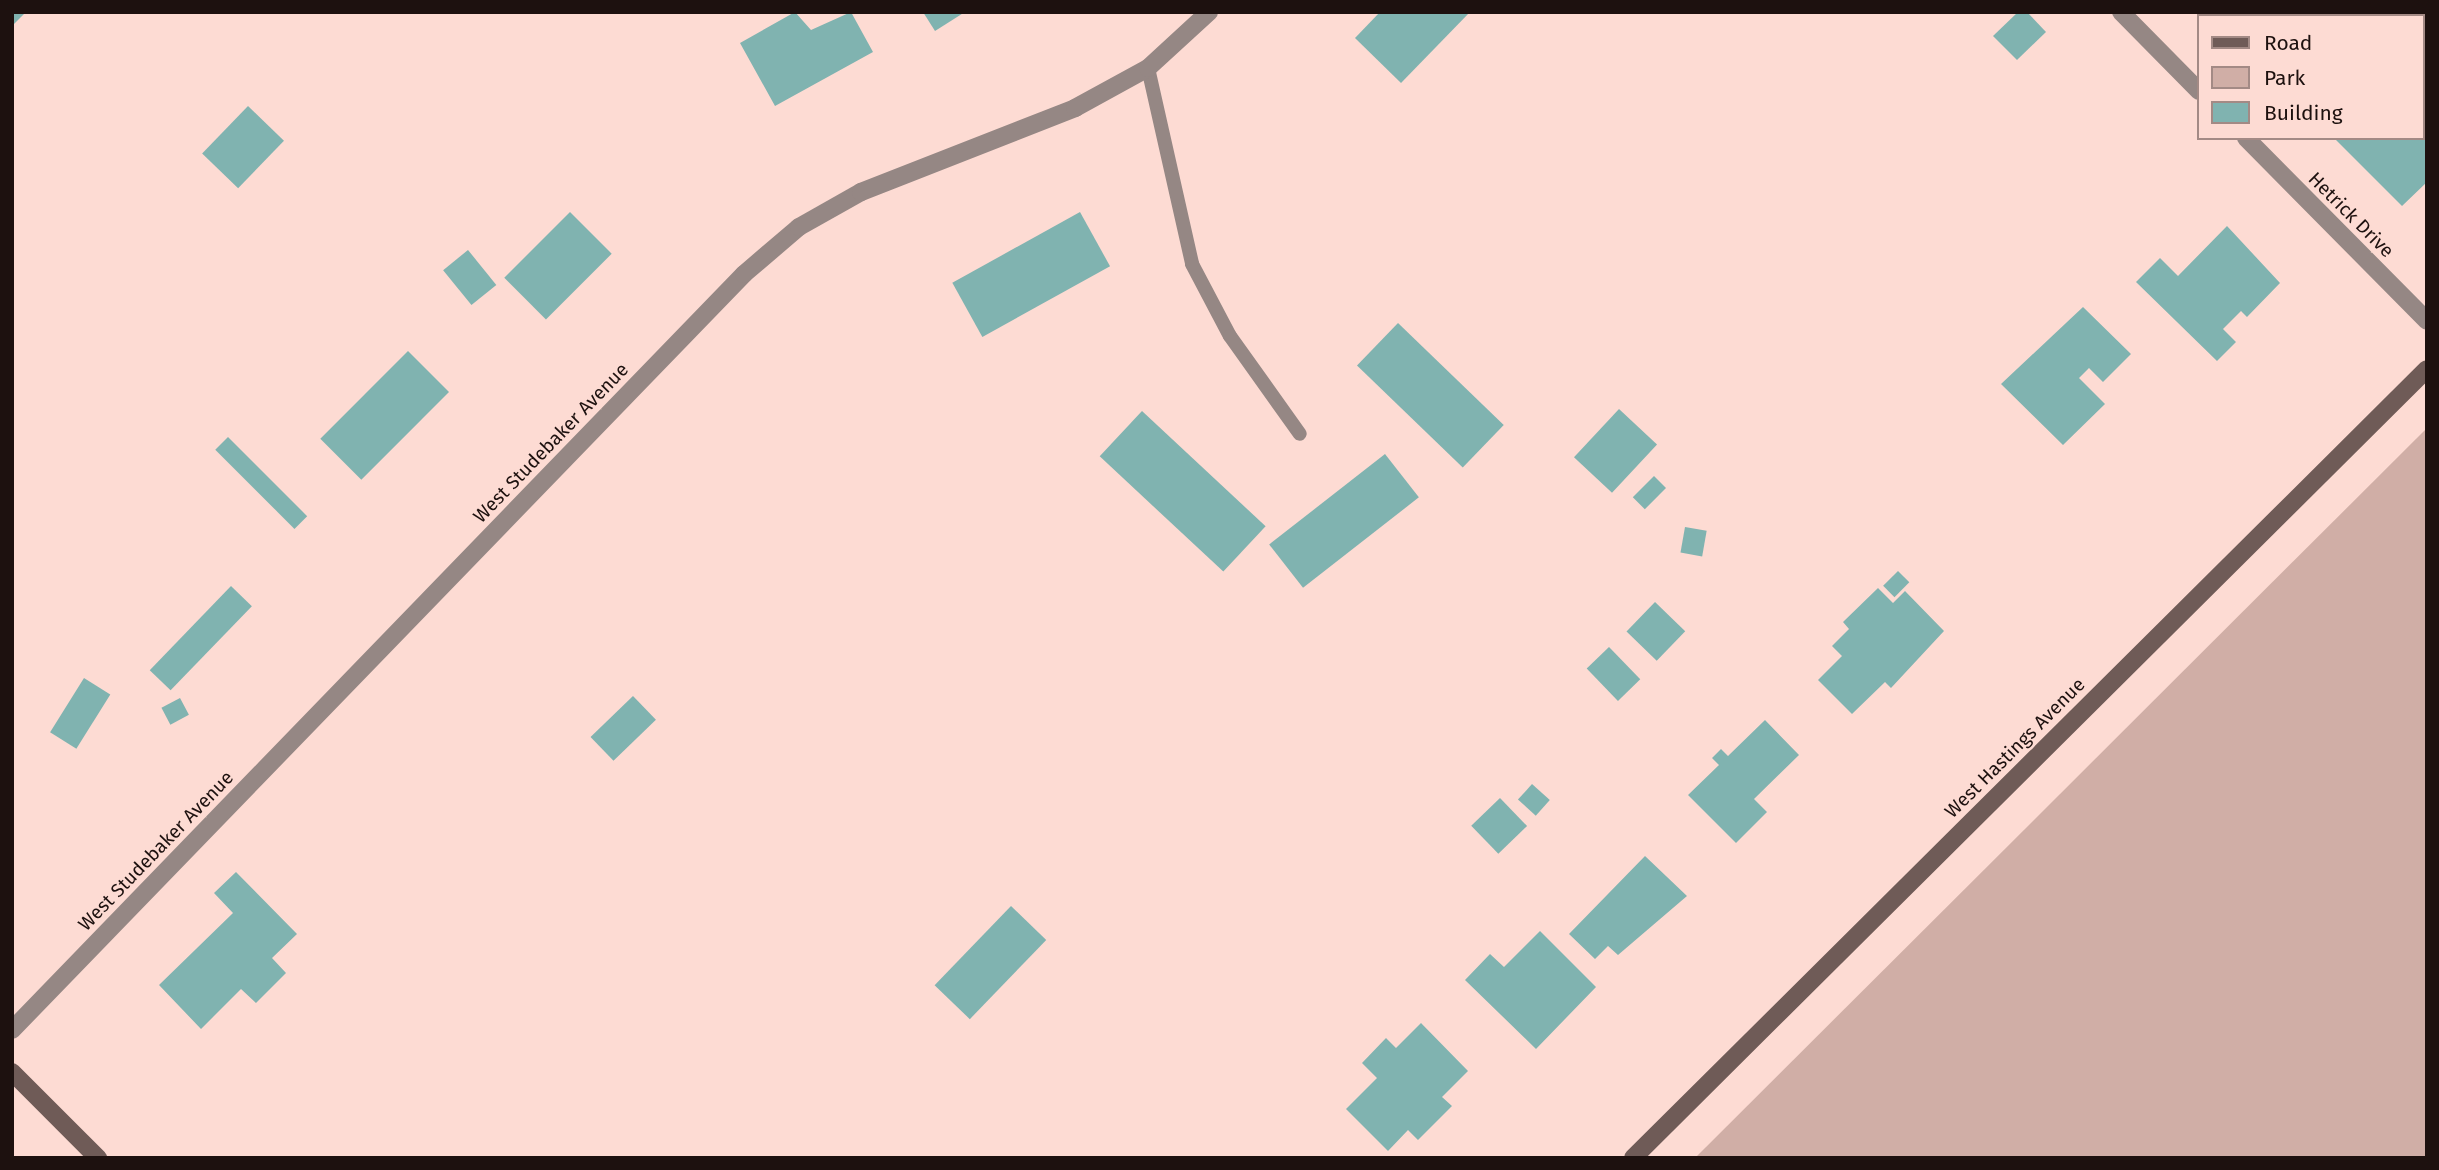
<!DOCTYPE html>
<style>
body{margin:0}
#map{position:relative;width:2439px;height:1170px;overflow:hidden;background:#fddbd3;font-family:"Fira Sans",sans-serif}
div>[style]{position:absolute}
.green>*{inset:0;background:#d0aea6}
.building>*{inset:0;background:#80b3b0;transform-origin:0 0}
.service>*{height:14px;margin:-7px;padding:0 7px;transform-origin:7px;border-radius:7px;background:#958784}
.minor>*{height:18px;margin:-9px;padding:0 9px;transform-origin:9px;border-radius:9px;background:#958784}
.secondary>*{height:18px;margin:-9px;padding:0 9px;transform-origin:9px;border-radius:9px;background:#6f5b57}
span{translate:-50% -50%;white-space:nowrap;text-align:center;line-height:1.15;-webkit-text-stroke:5px #fddbd3;paint-order:stroke}
.street-label{font-size:19px;color:#1d110f}
.frame{position:absolute;inset:0;border:14px solid #1d110f;pointer-events:none}
.legend{position:absolute;left:2197px;top:14px;width:228px;height:126px;box-sizing:border-box;background:#fddbd3;border:2px solid #a38a85;margin:0;padding:9px 12px;list-style:none;font-size:21px;color:#1d110f}
.legend li{display:flex;align-items:center;gap:14px;height:35px}
.legend b{width:35px;border:2px solid #a38a85}
</style>
<div id="map">
<div class="green">
<i style="clip-path:polygon(2427px 428px,2427px 1158px,1695px 1158px)"></i>
</div>
<div class="building">
<i style="clip-path:polygon(12px 12px,26px 12px,12px 26px)"></i>
<i style="clip-path:polygon(795px 12px,811px 30px,851px 12px,873px 52px,775px 106px,740px 43px)"></i>
<i style="clip-path:polygon(923px 12px,965px 12px,935px 31px)"></i>
<i style="clip-path:polygon(1380px 12px,1470px 12px,1401px 83px,1355px 38px)"></i>
<i style="clip-path:polygon(2018px 12px,2027px 12px,2046px 32px,2017px 60px,1993px 36px)"></i>
<i style="clip-path:polygon(2360px 12px,2392px 12px,2356px 16px)"></i>
<i style="clip-path:polygon(2427px 84px,2427px 182px,2402px 206px,2334px 138px,2423px 138px)"></i>
<i style="left:248px;top:106px;width:50px;height:66px;rotate:44deg"></i>
<i style="left:570px;top:212px;width:59px;height:93px;rotate:45deg"></i>
<i style="left:1080px;top:212px;width:62px;height:146px;rotate:61deg"></i>
<i style="clip-path:polygon(2227px 226px,2280px 283px,2247px 317px,2241px 311px,2223px 329px,2236px 342px,2217px 361px,2136px 282px,2160px 258px,2178px 276px)"></i>
<i style="left:468px;top:250px;width:45px;height:32px;rotate:51deg"></i>
<i style="clip-path:polygon(2083px 307px,2131px 354px,2103px 382px,2089px 368px,2079px 378px,2105px 404px,2063px 445px,2001px 384px)"></i>
<i style="left:1398px;top:323px;width:147px;height:59px;rotate:44deg"></i>
<i style="left:408px;top:351px;width:58px;height:124px;rotate:45deg"></i>
<i style="left:1619px;top:409px;width:52px;height:66px;rotate:43deg"></i>
<i style="left:1142px;top:411px;width:169px;height:62px;rotate:43deg"></i>
<i style="left:228px;top:437px;width:112px;height:18px;rotate:45deg"></i>
<i style="left:1385px;top:454px;width:55px;height:147px;rotate:52deg"></i>
<i style="left:1654px;top:476px;width:17px;height:30px;rotate:45deg"></i>
<i style="left:1685px;top:527px;width:22px;height:26px;rotate:10deg"></i>
<i style="left:1898px;top:571px;width:16px;height:21px;rotate:45deg"></i>
<i style="left:231px;top:586px;width:29px;height:117px;rotate:44deg"></i>
<i style="clip-path:polygon(1878px 588px,1893px 603px,1905px 591px,1944px 631px,1891px 688px,1885px 682px,1852px 714px,1818px 680px,1842px 656px,1832px 646px,1849px 629px,1843px 622px)"></i>
<i style="left:1655px;top:602px;width:42px;height:41px;rotate:44deg"></i>
<i style="left:1609px;top:647px;width:45px;height:31px;rotate:46deg"></i>
<i style="left:84px;top:678px;width:31px;height:64px;rotate:32deg"></i>
<i style="left:633px;top:696px;width:33px;height:59px;rotate:46deg"></i>
<i style="left:180px;top:698px;width:19px;height:21px;rotate:62deg"></i>
<i style="clip-path:polygon(1765px 720px,1799px 755px,1754px 799px,1767px 812px,1736px 843px,1688px 795px,1719px 765px,1712px 758px,1721px 749px,1728px 756px)"></i>
<i style="left:1532px;top:784px;width:24px;height:21px;rotate:42deg"></i>
<i style="left:1500px;top:798px;width:39px;height:40px;rotate:46deg"></i>
<i style="clip-path:polygon(1645px 856px,1687px 896px,1618px 955px,1608px 946px,1595px 959px,1569px 934px)"></i>
<i style="clip-path:polygon(236px 872px,297px 934px,272px 958px,286px 973px,256px 1003px,241px 989px,201px 1029px,159px 985px,233px 913px,214px 893px)"></i>
<i style="left:1011px;top:906px;width:49px;height:110px;rotate:44deg"></i>
<i style="clip-path:polygon(1540px 931px,1596px 987px,1536px 1049px,1465px 980px,1490px 954px,1504px 967px)"></i>
<i style="clip-path:polygon(1421px 1023px,1468px 1071px,1442px 1097px,1452px 1106px,1418px 1140px,1408px 1130px,1388px 1151px,1346px 1109px,1377px 1078px,1362px 1063px,1386px 1038px,1396px 1048px)"></i>
</div>
<div class="service">
<i style="left:1148px;top:68px;width:201px;rotate:77.3deg"></i>
<i style="left:1192px;top:264px;width:81px;rotate:62.2deg"></i>
<i style="left:1230px;top:336px;width:120px;rotate:54.5deg"></i>
</div>
<div class="minor">
<i style="left:2121px;top:12px;width:111px;rotate:45.4deg"></i>
<i style="left:2246px;top:138px;width:257px;rotate:45.3deg"></i>
<i style="left:12px;top:1030px;width:1052px;rotate:-45.92deg"></i>
<i style="left:744px;top:274px;width:72px;rotate:-40.5deg"></i>
<i style="left:799px;top:227px;width:71px;rotate:-29.4deg"></i>
<i style="left:861px;top:192px;width:230px;rotate:-21.4deg"></i>
<i style="left:1075px;top:108px;width:83px;rotate:-28.7deg"></i>
<i style="left:1148px;top:68px;width:83px;rotate:-42.6deg"></i>
</div>
<div class="secondary">
<i style="left:12px;top:1072px;width:122px;rotate:45deg"></i>
<i style="left:1633px;top:1158px;width:1119px;rotate:-44.82deg"></i>
</div>
<div class="street-label">
<span style="left:2351px;top:215px;rotate:45deg">Hetrick Drive</span>
<span style="left:551px;top:443px;rotate:-46deg">West Studebaker Avenue</span>
<span style="left:2015px;top:748px;rotate:-45deg">West Hastings Avenue</span>
<span style="left:156px;top:851px;rotate:-46deg">West Studebaker Avenue</span>
</div>
<div class="frame"></div>
<ul class="legend">
<li><b style="height:9px;background:#6f5b57"></b>Road</li>
<li><b style="height:19px;background:#d0aea6"></b>Park</li>
<li><b style="height:19px;background:#80b3b0"></b>Building</li>
</ul>
</div>
